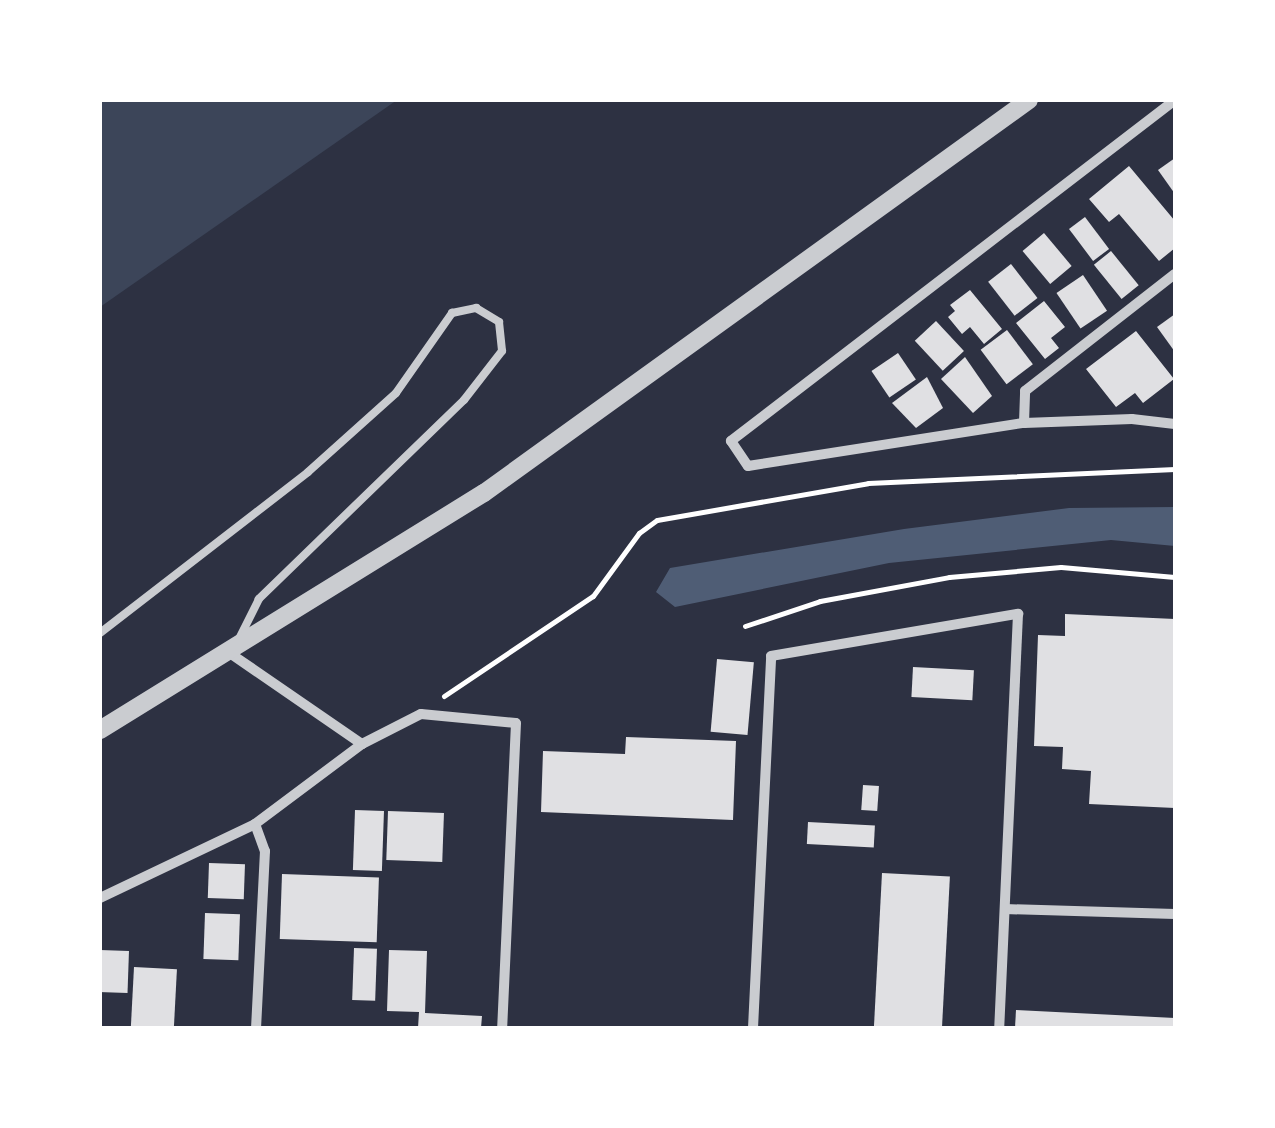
<!DOCTYPE html>
<style>
body{margin:0}
#map{position:relative;width:1275px;height:1128px;overflow:hidden;background:#2d3142;font-family:Overpass,sans-serif}
div>[style]{position:absolute}
.green>*{inset:0;background:#3c4559}
.water>*{inset:0;background:#4f5d75}
.building>*{inset:0;background:#e0e0e3;transform-origin:0 0}
.path>*{height:5px;margin:-2.5px;padding:0 2.5px;transform-origin:2.5px;border-radius:2.5px;background:#fff}
.service>*{height:8px;margin:-4px;padding:0 4px;transform-origin:4px;border-radius:4px;background:#caccd0}
.minor>*{height:10px;margin:-5px;padding:0 5px;transform-origin:5px;border-radius:5px;background:#caccd0}
.tertiary>*{height:18px;margin:-9px;padding:0 9px;transform-origin:9px;border-radius:9px;background:#caccd0}
span{translate:-50% -50%;white-space:nowrap;text-align:center;line-height:1.15;-webkit-text-stroke:8px #fff;paint-order:stroke}
.frame{position:absolute;inset:0;border:102px solid #fff;pointer-events:none}
</style>
<div id="map">
<div class="green">
<i style="clip-path:polygon(100px 100px,397px 100px,100px 307px)"></i>
</div>
<div class="water">
<i style="clip-path:polygon(1175px 507px,1175px 546px,1111px 540px,889px 563px,675px 607px,656px 592px,670px 568px,904px 529px,1069px 508px)"></i>
</div>
<div class="building">
<i style="clip-path:polygon(1175px 158px,1175px 194px,1158px 170px)"></i>
<i style="clip-path:polygon(1129px 166px,1175px 221px,1175px 248px,1159px 261px,1119px 214px,1109px 222px,1089px 199px)"></i>
<i style="left:1085px;top:217px;width:40px;height:20px;rotate:53deg"></i>
<i style="left:1044px;top:233px;width:43px;height:28px;rotate:50deg"></i>
<i style="left:1111px;top:251px;width:44px;height:22px;rotate:51deg"></i>
<i style="left:1011px;top:264px;width:43px;height:29px;rotate:52deg"></i>
<i style="left:1083px;top:275px;width:43px;height:32px;rotate:56deg"></i>
<i style="clip-path:polygon(970px 290px,1002px 329px,984px 344px,970px 327px,962px 334px,948px 317px,955px 311px,950px 305px)"></i>
<i style="clip-path:polygon(1044px 301px,1065px 327px,1051px 338px,1059px 348px,1045px 359px,1016px 323px)"></i>
<i style="clip-path:polygon(1175px 314px,1175px 352px,1157px 327px)"></i>
<i style="left:936px;top:321px;width:41px;height:29px;rotate:47deg"></i>
<i style="left:1007px;top:330px;width:43px;height:33px;rotate:53deg"></i>
<i style="clip-path:polygon(1136px 331px,1174px 379px,1143px 403px,1135px 393px,1116px 407px,1086px 369px)"></i>
<i style="left:898px;top:353px;width:32px;height:32px;rotate:56deg"></i>
<i style="clip-path:polygon(965px 357px,992px 396px,973px 413px,941px 379px)"></i>
<i style="clip-path:polygon(927px 377px,943px 408px,916px 428px,892px 403px)"></i>
<i style="clip-path:polygon(1065px 614px,1175px 619px,1175px 808px,1089px 804px,1091px 771px,1062px 769px,1063px 747px,1034px 746px,1038px 635px,1065px 636px)"></i>
<i style="left:717px;top:659px;width:37px;height:73px;rotate:5deg"></i>
<i style="left:913px;top:667px;width:61px;height:30px;rotate:3deg"></i>
<i style="clip-path:polygon(626px 737px,736px 741px,733px 820px,541px 812px,543px 751px,625px 754px)"></i>
<i style="left:863px;top:785px;width:16px;height:25px;rotate:4deg"></i>
<i style="left:355px;top:810px;width:29px;height:60px;rotate:2deg"></i>
<i style="left:388px;top:811px;width:56px;height:49px;rotate:2deg"></i>
<i style="left:808px;top:822px;width:67px;height:22px;rotate:3deg"></i>
<i style="left:209px;top:863px;width:36px;height:35px;rotate:2deg"></i>
<i style="left:882px;top:873px;width:68px;height:155px;rotate:3deg"></i>
<i style="left:282px;top:874px;width:97px;height:65px;rotate:2deg"></i>
<i style="left:205px;top:913px;width:35px;height:46px;rotate:2deg"></i>
<i style="left:354px;top:948px;width:23px;height:52px;rotate:2deg"></i>
<i style="left:100px;top:950px;width:29px;height:42px;rotate:2deg"></i>
<i style="clip-path:polygon(389px 950px,427px 951px,425px 1013px,482px 1016px,481px 1028px,418px 1028px,419px 1012px,387px 1011px)"></i>
<i style="left:134px;top:967px;width:43px;height:61px;rotate:3deg"></i>
<i style="clip-path:polygon(1016px 1010px,1175px 1018px,1175px 1028px,1015px 1028px)"></i>
</div>
<div class="path">
<i style="left:745px;top:626px;width:79px;rotate:-18.4deg"></i>
<i style="left:820px;top:601px;width:131px;rotate:-10.5deg"></i>
<i style="left:949px;top:577px;width:112px;rotate:-5.1deg"></i>
<i style="left:1061px;top:567px;width:114px;rotate:5deg"></i>
<i style="left:444px;top:696px;width:179px;rotate:-33.9deg"></i>
<i style="left:593px;top:596px;width:78px;rotate:-53.9deg"></i>
<i style="left:639px;top:533px;width:22px;rotate:-36deg"></i>
<i style="left:657px;top:520px;width:214px;rotate:-9.9deg"></i>
<i style="left:868px;top:483px;width:307px;rotate:-2.6deg"></i>
</div>
<div class="service">
<i style="left:100px;top:633px;width:263px;rotate:-37.7deg"></i>
<i style="left:308px;top:472px;width:118px;rotate:-41.9deg"></i>
<i style="left:396px;top:393px;width:98px;rotate:-55deg"></i>
<i style="left:452px;top:313px;width:25px;rotate:-12deg"></i>
<i style="left:476px;top:308px;width:27px;rotate:31deg"></i>
<i style="left:499px;top:322px;width:29px;rotate:84deg"></i>
<i style="left:502px;top:351px;width:62px;rotate:127.8deg"></i>
<i style="left:464px;top:400px;width:286px;rotate:135.9deg"></i>
<i style="left:259px;top:599px;width:42px;rotate:116.6deg"></i>
</div>
<div class="minor">
<i style="left:1175px;top:100px;width:560px;rotate:142.48deg"></i>
<i style="left:731px;top:441px;width:30px;rotate:56deg"></i>
<i style="left:748px;top:466px;width:279px;rotate:-8.9deg"></i>
<i style="left:1024px;top:423px;width:108px;rotate:-2.1deg"></i>
<i style="left:1132px;top:419px;width:43px;rotate:6.6deg"></i>
<i style="left:1024px;top:423px;width:32px;rotate:-88deg"></i>
<i style="left:1025px;top:391px;width:190px;rotate:-38deg"></i>
<i style="left:231px;top:654px;width:159px;rotate:34.5deg"></i>
<i style="left:255px;top:824px;width:29px;rotate:70deg"></i>
<i style="left:265px;top:851px;width:177px;rotate:92.9deg"></i>
<i style="left:100px;top:898px;width:172px;rotate:-25.5deg"></i>
<i style="left:255px;top:824px;width:134px;rotate:-36.8deg"></i>
<i style="left:362px;top:744px;width:66px;rotate:-27deg"></i>
<i style="left:421px;top:714px;width:95px;rotate:5.4deg"></i>
<i style="left:516px;top:723px;width:305px;rotate:92.6deg"></i>
<i style="left:1005px;top:909px;width:170px;rotate:1.7deg"></i>
<i style="left:753px;top:1028px;width:372px;rotate:-87.2deg"></i>
<i style="left:771px;top:656px;width:251px;rotate:-9.7deg"></i>
<i style="left:1018px;top:614px;width:414px;rotate:92.6deg"></i>
</div>
<div class="tertiary">
<i style="left:100px;top:730px;width:451px;rotate:-31.7deg"></i>
<i style="left:484px;top:493px;width:672px;rotate:-35.8deg"></i>
</div>
<div class="frame"></div>
</div>
